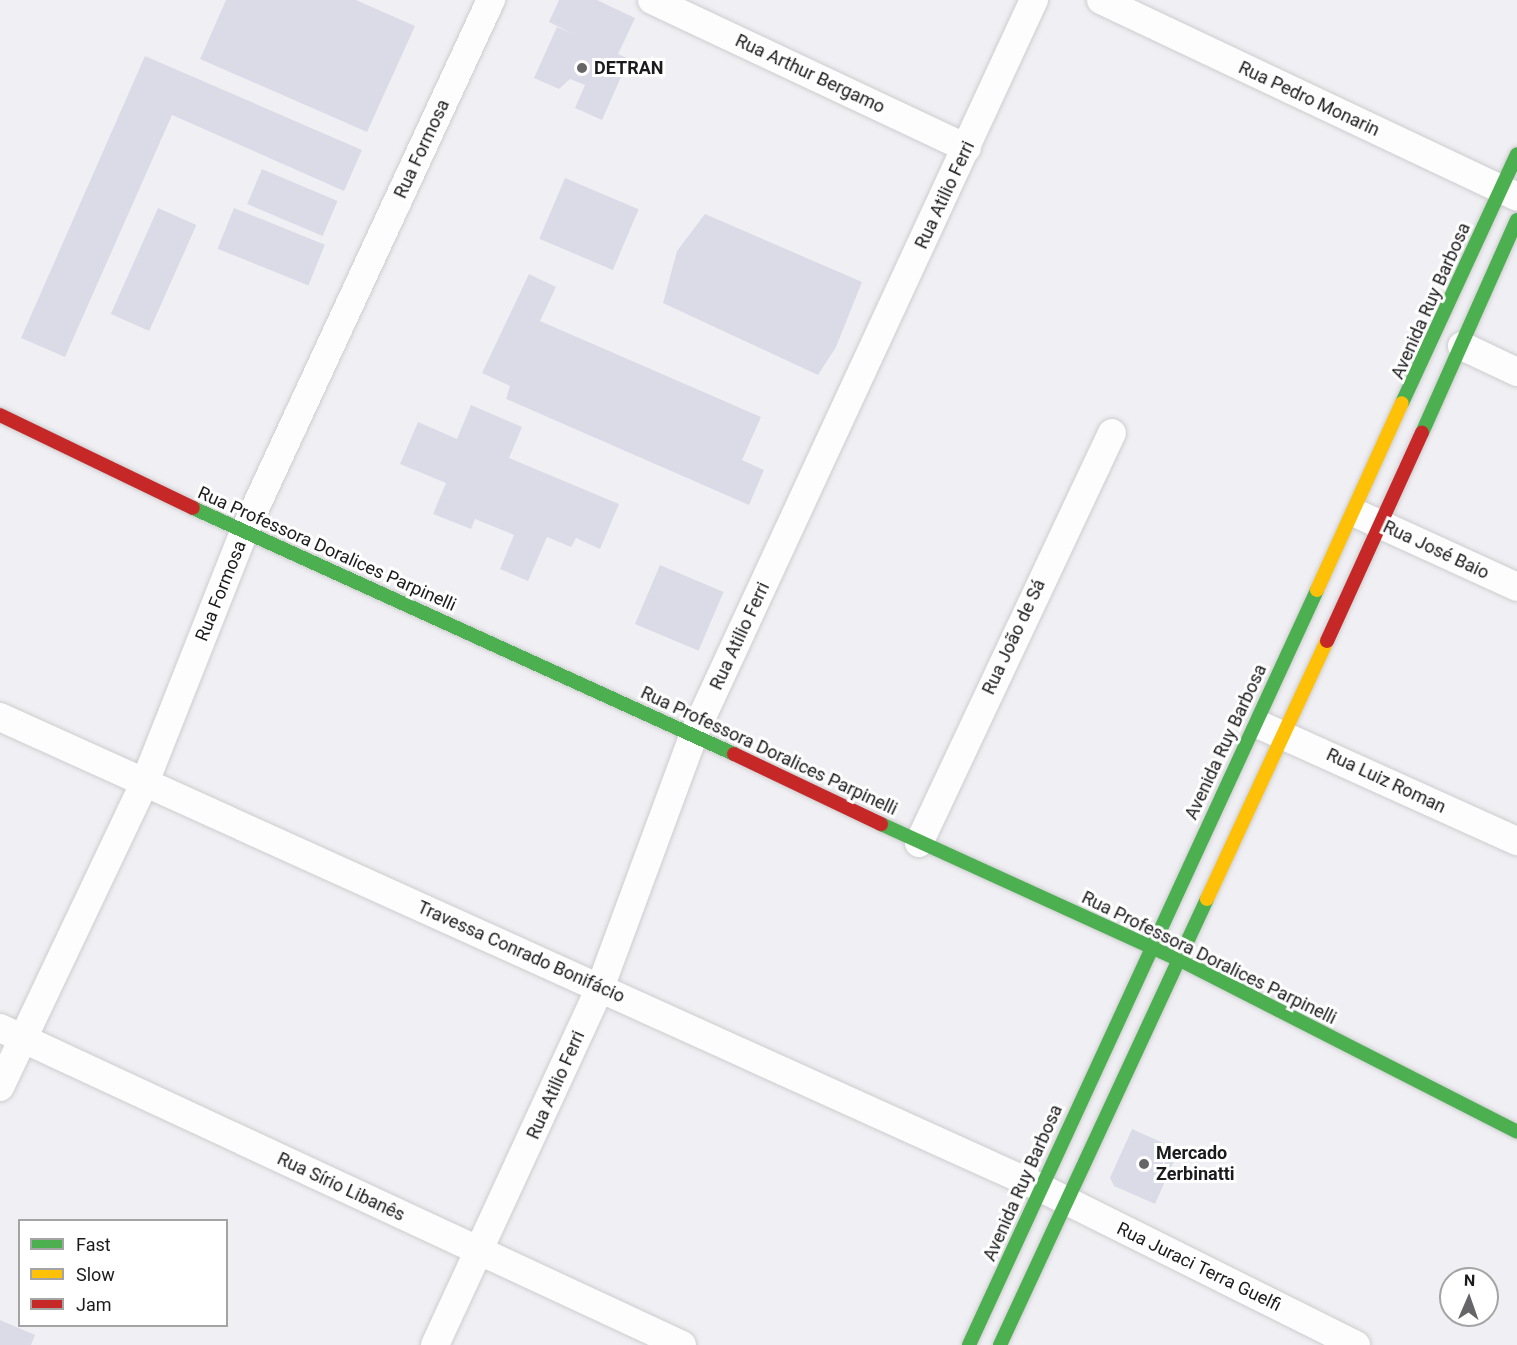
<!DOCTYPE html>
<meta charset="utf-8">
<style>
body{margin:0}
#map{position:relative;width:1517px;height:1345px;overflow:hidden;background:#f0f0f4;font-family:Roboto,sans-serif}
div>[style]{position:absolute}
.building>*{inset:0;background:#dadbe6;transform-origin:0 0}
.roads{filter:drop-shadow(0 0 2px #cdcdd0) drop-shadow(0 0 2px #cdcdd0)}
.street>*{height:28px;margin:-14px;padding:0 14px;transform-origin:14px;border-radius:14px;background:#fdfdfd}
.fast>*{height:14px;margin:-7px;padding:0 7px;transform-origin:7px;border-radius:7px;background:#4caf50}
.slow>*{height:14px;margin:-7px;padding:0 7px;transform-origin:7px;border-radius:7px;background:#ffc107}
.jam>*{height:14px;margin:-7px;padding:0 7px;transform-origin:7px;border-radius:7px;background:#c62828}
.dots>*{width:16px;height:16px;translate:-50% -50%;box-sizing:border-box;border:3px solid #fff;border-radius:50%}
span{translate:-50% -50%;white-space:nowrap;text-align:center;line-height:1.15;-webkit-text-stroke:6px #fff;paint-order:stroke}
.poi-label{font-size:18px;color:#1b1b1d;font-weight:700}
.left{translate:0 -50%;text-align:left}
.street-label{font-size:18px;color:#1b1b1d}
.legend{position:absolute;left:18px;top:1219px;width:210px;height:108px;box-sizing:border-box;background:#fff;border:2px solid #a4a4a5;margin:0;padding:8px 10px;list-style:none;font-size:18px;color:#1b1b1d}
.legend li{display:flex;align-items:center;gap:12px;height:30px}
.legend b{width:30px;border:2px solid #a4a4a5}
.north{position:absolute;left:1439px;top:1267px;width:60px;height:60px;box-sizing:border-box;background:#fff;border:2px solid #a4a4a5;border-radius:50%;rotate:2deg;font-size:16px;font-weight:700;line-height:24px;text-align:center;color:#1b1b1d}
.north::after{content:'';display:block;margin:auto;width:21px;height:27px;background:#666668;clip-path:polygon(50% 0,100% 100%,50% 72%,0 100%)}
</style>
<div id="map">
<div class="building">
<i style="clip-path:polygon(226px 0,356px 0,415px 26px,367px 132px,200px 59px)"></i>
<i style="clip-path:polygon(559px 0,597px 0,635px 18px,618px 54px,629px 59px,602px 120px,575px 108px,585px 85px,570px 79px,559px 89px,534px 78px,557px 27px,573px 34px,549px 22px)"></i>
<i style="clip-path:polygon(145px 56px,362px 150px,344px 191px,172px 115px,65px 357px,21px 338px)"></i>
<i style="left:262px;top:169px;width:82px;height:38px;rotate:23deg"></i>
<i style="left:565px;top:178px;width:80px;height:66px;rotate:23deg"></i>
<i style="left:158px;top:208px;width:42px;height:116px;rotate:24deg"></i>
<i style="left:234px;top:208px;width:98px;height:44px;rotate:22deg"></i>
<i style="clip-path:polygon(705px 214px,862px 282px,836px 347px,818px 375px,663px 303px,677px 251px)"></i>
<i style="clip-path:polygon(529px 274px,556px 287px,540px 321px,761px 417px,742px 460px,764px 470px,749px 505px,506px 399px,510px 386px,482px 373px)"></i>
<i style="clip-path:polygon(471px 405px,522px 427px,509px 458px,619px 504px,600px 549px,576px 538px,571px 547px,547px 537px,528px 581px,500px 569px,514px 535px,475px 519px,471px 529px,433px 514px,446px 483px,400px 464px,418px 422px,457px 439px)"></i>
<i style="left:660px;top:565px;width:69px;height:64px;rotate:23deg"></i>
<i style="clip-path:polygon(1132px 1129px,1179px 1150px,1155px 1204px,1114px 1186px,1110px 1178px)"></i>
<i style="clip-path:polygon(0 1320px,35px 1335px,31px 1345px,0 1345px)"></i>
</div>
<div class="roads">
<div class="street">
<i style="left:652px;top:0;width:348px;rotate:25.2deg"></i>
<i style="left:1101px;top:0;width:460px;rotate:25.3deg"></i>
<i style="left:1462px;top:346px;width:61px;rotate:25.3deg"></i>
<i style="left:1362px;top:516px;width:170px;rotate:24.6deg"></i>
<i style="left:0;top:717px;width:1143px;rotate:24.34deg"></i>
<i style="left:1041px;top:1188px;width:352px;rotate:26.5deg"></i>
<i style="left:1262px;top:726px;width:280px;rotate:24.3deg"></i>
<i style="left:919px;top:843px;width:453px;rotate:-64.8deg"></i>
<i style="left:0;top:1028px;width:752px;rotate:24.93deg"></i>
<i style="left:0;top:1087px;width:338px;rotate:-64.6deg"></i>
<i style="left:145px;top:782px;width:269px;rotate:-68.4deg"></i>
<i style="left:244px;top:532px;width:587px;rotate:-65.1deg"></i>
<i style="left:435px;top:1345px;width:393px;rotate:-65.2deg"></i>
<i style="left:600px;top:988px;width:271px;rotate:-69.7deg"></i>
<i style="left:694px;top:734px;width:809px;rotate:-65.15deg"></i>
</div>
<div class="fast">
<i style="left:1402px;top:403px;width:274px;rotate:-65.2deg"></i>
<i style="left:1422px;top:433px;width:233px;rotate:-66deg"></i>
<i style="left:193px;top:508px;width:594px;rotate:24.45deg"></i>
<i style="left:881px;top:824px;width:328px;rotate:24.5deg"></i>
<i style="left:1180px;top:960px;width:378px;rotate:27deg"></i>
<i style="left:969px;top:1345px;width:831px;rotate:-65.25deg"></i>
<i style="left:1000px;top:1345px;width:492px;rotate:-65.1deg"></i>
</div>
<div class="slow">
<i style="left:1317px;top:590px;width:205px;rotate:-65.6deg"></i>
<i style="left:1207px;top:899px;width:285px;rotate:-65.1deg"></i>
</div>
<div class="jam">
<i style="left:0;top:415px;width:214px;rotate:25.7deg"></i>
<i style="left:1327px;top:641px;width:229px;rotate:-65.5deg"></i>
<i style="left:734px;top:754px;width:163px;rotate:25.5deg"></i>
</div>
</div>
<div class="dots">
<i style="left:582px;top:68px;background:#666668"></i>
<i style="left:1144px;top:1164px;background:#666668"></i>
</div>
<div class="poi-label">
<span class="left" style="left:594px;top:68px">DETRAN</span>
<span class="left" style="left:1156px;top:1164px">Mercado<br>Zerbinatti</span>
</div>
<div class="street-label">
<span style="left:810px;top:74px;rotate:25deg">Rua Arthur Bergamo</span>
<span style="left:1309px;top:99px;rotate:25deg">Rua Pedro Monarin</span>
<span style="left:422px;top:149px;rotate:-65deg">Rua Formosa</span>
<span style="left:945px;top:195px;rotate:-65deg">Rua Atilio Ferri</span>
<span style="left:1431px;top:301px;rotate:-66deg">Avenida Ruy Barbosa</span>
<span style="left:327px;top:549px;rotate:24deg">Rua Professora Doralices Parpinelli</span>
<span style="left:1436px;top:550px;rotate:25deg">Rua José Baio</span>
<span style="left:221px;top:591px;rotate:-68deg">Rua Formosa</span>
<span style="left:740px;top:636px;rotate:-65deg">Rua Atilio Ferri</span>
<span style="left:1014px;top:637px;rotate:-65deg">Rua João de Sá</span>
<span style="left:1226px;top:742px;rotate:-65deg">Avenida Ruy Barbosa</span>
<span style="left:769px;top:751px;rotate:25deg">Rua Professora Doralices Parpinelli</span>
<span style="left:1386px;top:781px;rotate:25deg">Rua Luiz Roman</span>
<span style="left:521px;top:952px;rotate:24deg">Travessa Conrado Bonifácio</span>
<span style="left:1209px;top:958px;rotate:26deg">Rua Professora Doralices Parpinelli</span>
<span style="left:556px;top:1085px;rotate:-66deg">Rua Atilio Ferri</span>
<span style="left:1023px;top:1183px;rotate:-66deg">Avenida Ruy Barbosa</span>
<span style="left:341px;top:1187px;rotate:25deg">Rua Sírio Libanês</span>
<span style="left:1199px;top:1267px;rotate:26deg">Rua Juraci Terra Guelfi</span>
</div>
<ul class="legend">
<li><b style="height:8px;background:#4caf50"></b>Fast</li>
<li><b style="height:8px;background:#ffc107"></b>Slow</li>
<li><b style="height:8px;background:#c62828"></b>Jam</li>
</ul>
<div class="north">N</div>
</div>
